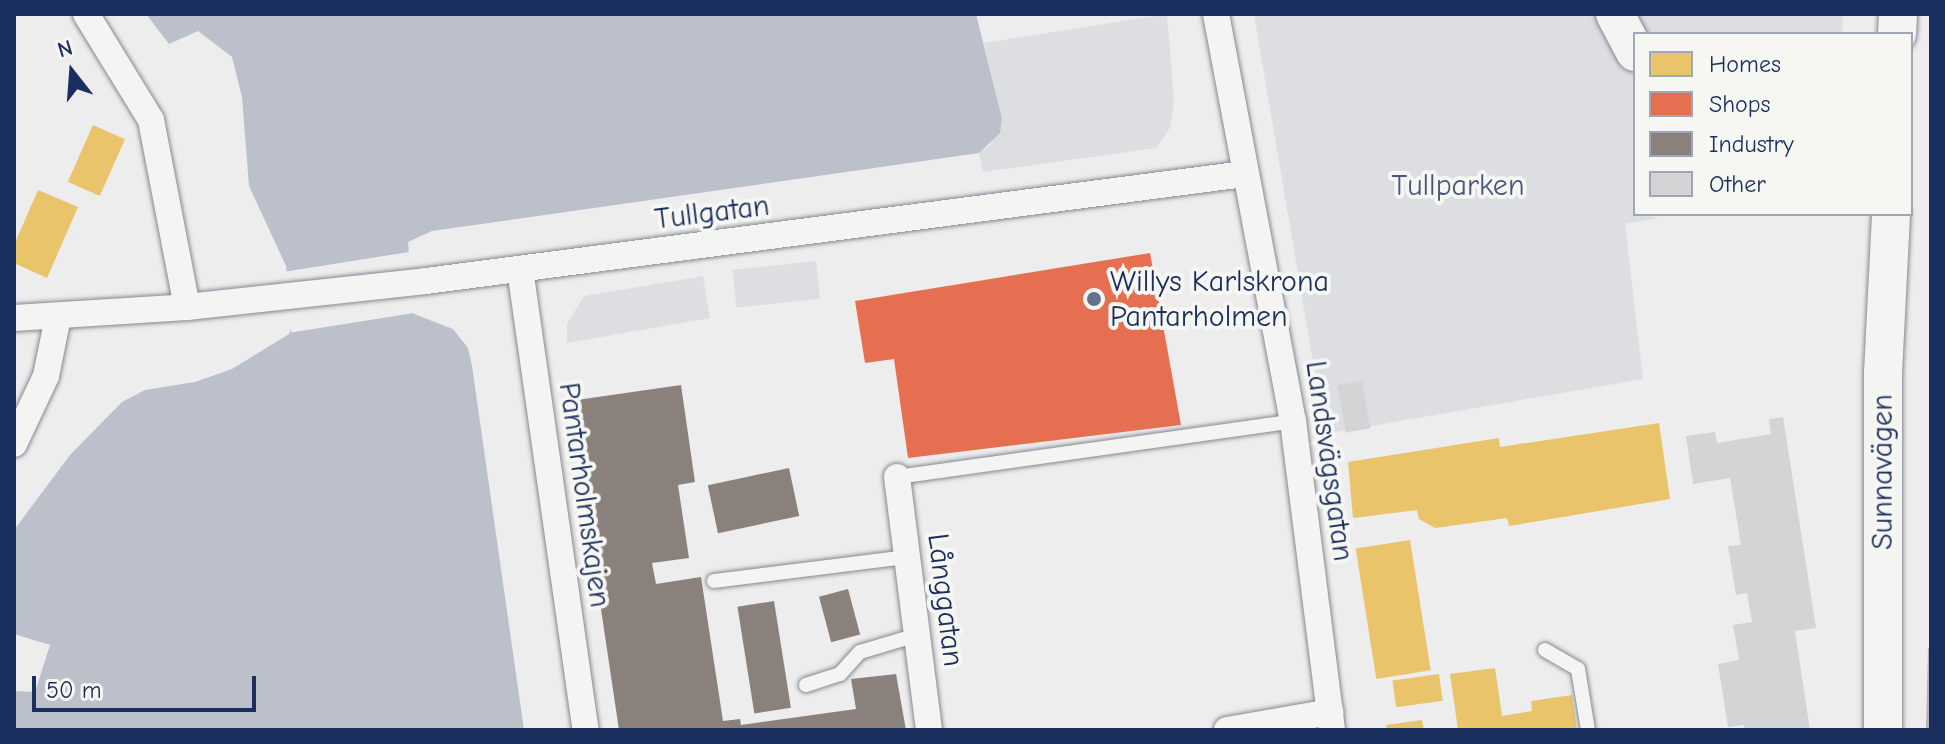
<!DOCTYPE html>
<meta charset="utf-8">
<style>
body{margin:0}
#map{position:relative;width:1945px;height:744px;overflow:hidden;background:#ededed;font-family:"Comic Neue",sans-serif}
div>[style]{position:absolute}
.green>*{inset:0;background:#dcdee1;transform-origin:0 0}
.water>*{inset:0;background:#bbc0cb}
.pier>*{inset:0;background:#ededed;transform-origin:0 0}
.homes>*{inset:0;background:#e9c46a;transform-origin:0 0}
.shops>*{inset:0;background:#e76f51}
.industry>*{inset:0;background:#8a817c;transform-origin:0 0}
.building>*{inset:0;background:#d3d4d6;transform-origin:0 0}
.roads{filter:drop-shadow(0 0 2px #868992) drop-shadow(0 0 2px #868992)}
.lane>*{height:14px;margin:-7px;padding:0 7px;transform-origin:7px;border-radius:7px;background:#f4f4f2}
.street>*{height:26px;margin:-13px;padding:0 13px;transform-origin:13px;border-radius:13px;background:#f4f4f2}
.secondary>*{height:38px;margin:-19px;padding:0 19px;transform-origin:19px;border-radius:19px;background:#f4f4f2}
.rail>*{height:6px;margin:-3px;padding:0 3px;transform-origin:3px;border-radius:3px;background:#b1b3b8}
.dots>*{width:22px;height:22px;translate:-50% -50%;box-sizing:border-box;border:4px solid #f6f6f2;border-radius:50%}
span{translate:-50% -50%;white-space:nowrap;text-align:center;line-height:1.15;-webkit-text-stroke:8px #f6f6f2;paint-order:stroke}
.park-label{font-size:30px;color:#48587c}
.street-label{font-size:30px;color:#1b2f5e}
.poi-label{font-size:30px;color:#1b2f5e}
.left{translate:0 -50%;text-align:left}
.frame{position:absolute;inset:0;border:16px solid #1b2f5e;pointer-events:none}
.legend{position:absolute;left:1633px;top:32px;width:280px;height:184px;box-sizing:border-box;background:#f6f6f2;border:2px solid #9ea6b7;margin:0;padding:10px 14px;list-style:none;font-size:24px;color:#1b2f5e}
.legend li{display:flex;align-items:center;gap:16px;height:40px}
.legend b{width:40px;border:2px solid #9ea6b7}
.north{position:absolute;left:32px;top:32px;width:80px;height:80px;-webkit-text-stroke:6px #f6f6f2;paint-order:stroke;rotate:343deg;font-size:22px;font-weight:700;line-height:32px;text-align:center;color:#1b2f5e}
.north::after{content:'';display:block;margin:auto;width:28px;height:36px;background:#1b2f5e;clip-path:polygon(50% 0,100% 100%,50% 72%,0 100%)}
.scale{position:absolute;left:32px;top:676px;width:224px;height:36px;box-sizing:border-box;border:4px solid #1b2f5e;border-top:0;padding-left:10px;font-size:24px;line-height:28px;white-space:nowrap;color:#1b2f5e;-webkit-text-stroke:6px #f6f6f2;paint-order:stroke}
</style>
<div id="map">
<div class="green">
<i style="clip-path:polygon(1167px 14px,1174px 100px,1170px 128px,1156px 148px,983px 172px,979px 153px,990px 145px,1002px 118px,984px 43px)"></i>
<i style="clip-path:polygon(1254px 14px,1843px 14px,1842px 34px,1635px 34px,1635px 214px,1659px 218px,1625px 224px,1643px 379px,1325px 434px)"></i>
<i style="left:816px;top:261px;width:38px;height:84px;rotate:84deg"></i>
<i style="clip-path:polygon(703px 276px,710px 318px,567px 343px,567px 324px,584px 296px)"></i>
</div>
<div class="water">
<i style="clip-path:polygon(146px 14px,976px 14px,1002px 118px,1000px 133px,979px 153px,432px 231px,408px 242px,414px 314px,453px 329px,468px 348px,472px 366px,524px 730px,14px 730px,14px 691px,35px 692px,50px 645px,14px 634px,14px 530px,70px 455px,122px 402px,145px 390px,195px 382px,232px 369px,289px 334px,293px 322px,286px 266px,249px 186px,242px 97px,232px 57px,198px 31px,169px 44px)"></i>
</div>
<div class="pier">
<i style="left:409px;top:252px;width:61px;height:129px;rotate:81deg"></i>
</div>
<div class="homes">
<i style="left:93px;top:125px;width:35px;height:62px;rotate:24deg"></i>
<i style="clip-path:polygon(38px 190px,78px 207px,47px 278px,14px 263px,14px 245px)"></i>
<i style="clip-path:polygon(1659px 423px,1670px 499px,1509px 526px,1507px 518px,1435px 528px,1419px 519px,1417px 510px,1353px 518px,1348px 462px,1499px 438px,1500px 447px)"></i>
<i style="left:1410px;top:540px;width:132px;height:55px;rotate:81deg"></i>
<i style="clip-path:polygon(1495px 668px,1502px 716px,1532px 711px,1531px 701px,1572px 695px,1577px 730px,1458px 730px,1450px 674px)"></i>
<i style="left:1439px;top:674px;width:27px;height:47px;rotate:82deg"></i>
<i style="clip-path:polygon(1422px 720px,1424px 730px,1387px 730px,1386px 725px)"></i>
</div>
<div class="shops">
<i style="clip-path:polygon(1150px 253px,1181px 425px,908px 458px,894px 359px,865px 363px,855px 301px)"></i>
</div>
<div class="industry">
<i style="clip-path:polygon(681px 385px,695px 482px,678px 485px,689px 558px,652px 563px,656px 584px,701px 577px,723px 721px,740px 719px,741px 725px,856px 709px,851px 679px,896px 674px,906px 730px,619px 730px,570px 401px)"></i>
<i style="left:789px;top:468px;width:49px;height:83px;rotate:78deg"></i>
<i style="left:848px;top:589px;width:47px;height:30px;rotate:75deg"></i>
<i style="left:774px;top:601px;width:108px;height:37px;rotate:81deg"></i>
</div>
<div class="building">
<i style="left:1362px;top:381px;width:48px;height:25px;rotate:80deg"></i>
<i style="clip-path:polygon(1783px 417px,1816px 628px,1795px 631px,1810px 730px,1745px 730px,1744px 725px,1728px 727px,1718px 664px,1739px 660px,1733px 625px,1752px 622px,1747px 593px,1736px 595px,1728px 546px,1741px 545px,1730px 478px,1693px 484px,1686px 436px,1715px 432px,1717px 443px,1771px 434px,1769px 419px)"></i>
</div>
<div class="roads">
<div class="lane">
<i style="left:897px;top:477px;width:400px;rotate:-8deg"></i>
<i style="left:714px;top:581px;width:194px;rotate:-7.1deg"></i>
<i style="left:1545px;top:650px;width:38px;rotate:30deg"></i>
<i style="left:1578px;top:669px;width:62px;rotate:80.7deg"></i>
<i style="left:806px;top:685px;width:36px;rotate:-18deg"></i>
<i style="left:840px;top:674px;width:30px;rotate:-48deg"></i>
<i style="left:860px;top:652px;width:59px;rotate:-16.6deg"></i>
</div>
<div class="street">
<i style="left:86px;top:14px;width:124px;rotate:58.5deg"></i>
<i style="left:151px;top:120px;width:190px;rotate:79.1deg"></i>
<i style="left:1216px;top:14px;width:414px;rotate:79.3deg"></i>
<i style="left:1293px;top:421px;width:311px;rotate:82.8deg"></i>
<i style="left:520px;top:269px;width:466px;rotate:81.9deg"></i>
<i style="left:14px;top:318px;width:173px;rotate:-3.6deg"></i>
<i style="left:187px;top:307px;width:240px;rotate:-6.2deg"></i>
<i style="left:426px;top:281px;width:825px;rotate:-7.45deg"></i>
<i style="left:14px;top:444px;width:75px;rotate:-64.8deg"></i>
<i style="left:46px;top:376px;width:60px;rotate:-78.5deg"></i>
<i style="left:897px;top:477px;width:255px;rotate:82.8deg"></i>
<i style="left:1227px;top:730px;width:105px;rotate:-9.9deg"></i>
</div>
<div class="secondary">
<i style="left:1615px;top:14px;width:43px;rotate:62.2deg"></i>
<i style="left:1897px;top:34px;width:20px;rotate:-87deg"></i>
<i style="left:1883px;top:730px;width:357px;rotate:-90deg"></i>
<i style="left:1883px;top:373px;width:159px;rotate:-87.1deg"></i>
</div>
</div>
<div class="rail">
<i style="left:1929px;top:730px;width:80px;rotate:-88.6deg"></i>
</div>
<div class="dots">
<i style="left:1094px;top:299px;background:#647290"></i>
</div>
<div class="park-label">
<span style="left:1458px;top:186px">Tullparken</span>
</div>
<div class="street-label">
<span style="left:712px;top:213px;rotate:-7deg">Tullgatan</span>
<span style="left:1329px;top:461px;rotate:82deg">Landsvägsgatan</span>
<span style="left:1883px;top:472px;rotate:-90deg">Sunnavägen</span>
<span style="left:584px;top:495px;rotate:82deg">Pantarholmskajen</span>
<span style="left:945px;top:600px;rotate:83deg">Långgatan</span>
</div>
<div class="poi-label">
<span class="left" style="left:1110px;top:299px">Willys Karlskrona<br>Pantarholmen</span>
</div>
<div class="frame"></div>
<ul class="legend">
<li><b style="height:22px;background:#e9c46a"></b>Homes</li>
<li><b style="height:22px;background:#e76f51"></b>Shops</li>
<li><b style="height:22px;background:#8a817c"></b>Industry</li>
<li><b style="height:22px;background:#d3d4d6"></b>Other</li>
</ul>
<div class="north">N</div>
<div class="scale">50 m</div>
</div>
